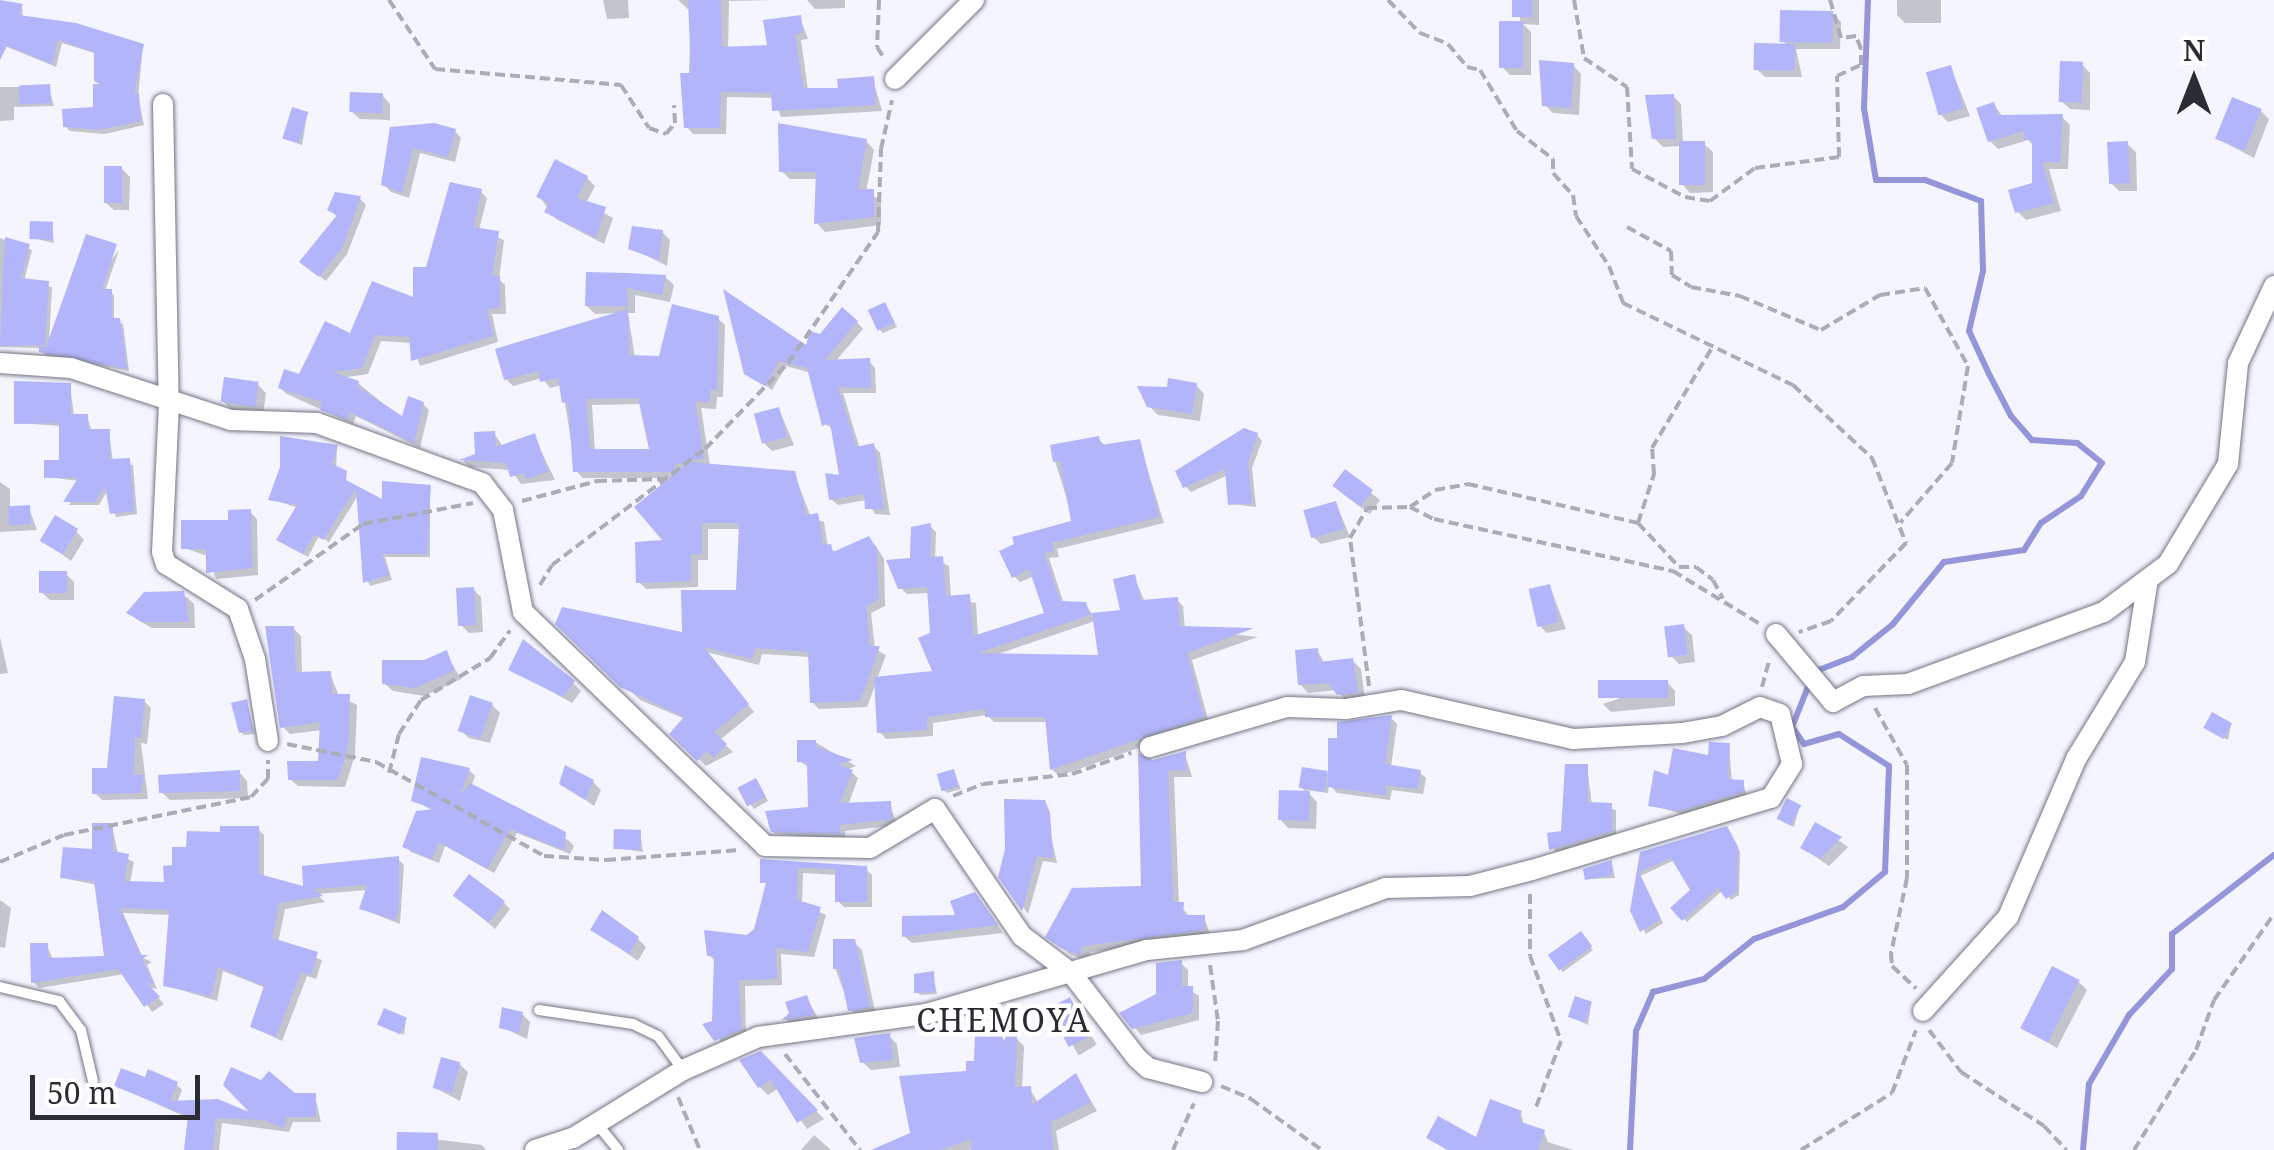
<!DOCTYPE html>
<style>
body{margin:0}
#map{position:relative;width:2274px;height:1150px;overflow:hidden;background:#f4f5ff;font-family:"Noto Serif",serif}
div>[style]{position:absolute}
.shadow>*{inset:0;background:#0003;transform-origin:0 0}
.stream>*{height:6px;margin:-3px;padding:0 3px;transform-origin:3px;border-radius:3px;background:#9496d9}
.building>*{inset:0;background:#b2b5fa;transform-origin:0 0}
.path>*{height:4px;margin-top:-2px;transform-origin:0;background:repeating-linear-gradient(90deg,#abacb5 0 10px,transparent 0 15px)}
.roads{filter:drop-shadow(0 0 2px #747584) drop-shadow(0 0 2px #747584)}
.service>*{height:10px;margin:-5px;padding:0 5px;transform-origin:5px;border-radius:5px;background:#fff}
.minor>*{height:20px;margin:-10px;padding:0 10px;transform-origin:10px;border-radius:10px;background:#fff}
span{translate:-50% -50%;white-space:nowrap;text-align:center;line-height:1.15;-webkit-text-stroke:9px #fff;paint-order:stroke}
.quarter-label{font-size:32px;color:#2b2b32;letter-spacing:2.5px}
.north{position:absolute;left:2144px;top:30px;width:100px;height:100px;-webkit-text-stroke:8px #fff;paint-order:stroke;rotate:0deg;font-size:28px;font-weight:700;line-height:40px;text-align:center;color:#2b2b32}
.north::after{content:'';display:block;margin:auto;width:35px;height:45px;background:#2b2b32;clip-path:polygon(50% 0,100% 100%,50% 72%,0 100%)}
.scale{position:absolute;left:30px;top:1075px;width:170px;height:45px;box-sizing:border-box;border:5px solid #2b2b32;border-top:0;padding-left:12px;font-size:30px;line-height:35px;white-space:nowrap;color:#2b2b32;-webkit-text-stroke:8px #fff;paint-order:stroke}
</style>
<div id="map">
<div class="shadow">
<i style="clip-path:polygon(603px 0,628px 0,629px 18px,607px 19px)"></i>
<i style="clip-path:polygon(678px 0,775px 0,729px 1px,728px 49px,769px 48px,800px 18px,808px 39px,801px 40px,808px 90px,840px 90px,873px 79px,882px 111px,781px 117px,774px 98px,727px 97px,726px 134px,693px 134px,687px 127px,691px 12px)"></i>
<i style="clip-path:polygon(845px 0,845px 8px,815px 9px,807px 0)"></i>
<i style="clip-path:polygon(1515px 0,1539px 0,1539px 25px,1523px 24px,1531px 32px,1531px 75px,1510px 75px,1502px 67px,1521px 23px)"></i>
<i style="clip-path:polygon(1897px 0,1941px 0,1941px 23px,1905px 23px,1897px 15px)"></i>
<i style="clip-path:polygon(0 1px,22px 6px,23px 19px,143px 46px,138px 96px,144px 125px,105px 134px,70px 131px,65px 126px,95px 109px,102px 86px,97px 54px,62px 43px,56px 67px,0 44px)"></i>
<i style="clip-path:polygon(1832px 13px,1841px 22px,1840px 49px,1796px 49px,1802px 77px,1765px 77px,1757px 69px,1788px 46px,1783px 41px)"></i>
<i style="clip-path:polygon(1541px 63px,1573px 65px,1581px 74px,1579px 115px,1553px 113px,1545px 105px)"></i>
<i style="clip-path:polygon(2082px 64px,2090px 73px,2090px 110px,2070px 109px,2061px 101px)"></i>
<i style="clip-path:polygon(1951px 68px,1970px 116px,1948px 122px,1940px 114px)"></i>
<i style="clip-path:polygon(0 87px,49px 87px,54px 106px,14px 107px,14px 120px,0 121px)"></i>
<i style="clip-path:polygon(382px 95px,390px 104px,390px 120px,360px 119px,351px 111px)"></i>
<i style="clip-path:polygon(1673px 96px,1681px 104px,1683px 144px,1704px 144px,1713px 152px,1713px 192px,1690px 193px,1682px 184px,1681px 146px,1663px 147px,1654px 138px)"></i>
<i style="clip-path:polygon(1994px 105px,2003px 117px,2062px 117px,2070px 125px,2068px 169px,2049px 169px,2061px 211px,2026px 220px,2018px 212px,2035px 185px,2035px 147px,2028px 140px,1998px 149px,1990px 141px)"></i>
<i style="clip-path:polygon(2261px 111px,2269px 119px,2254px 158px,2218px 139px)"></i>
<i style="clip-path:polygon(307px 115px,302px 145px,288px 140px,284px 137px)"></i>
<i style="clip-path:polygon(392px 129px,455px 131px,461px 138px,455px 162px,420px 153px,409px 198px,391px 192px,384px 184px)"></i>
<i style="clip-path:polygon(866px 141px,874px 150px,866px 192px,881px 200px,881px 225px,825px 232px,817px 223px,819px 179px,790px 179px,781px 171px)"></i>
<i style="clip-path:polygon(2127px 144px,2136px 152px,2137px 191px,2119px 191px,2111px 183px)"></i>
<i style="clip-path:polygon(121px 168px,130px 177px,129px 210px,114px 210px,105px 202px)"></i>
<i style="clip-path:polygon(587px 178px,595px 186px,586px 203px,613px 218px,604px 244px,556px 219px,539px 196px)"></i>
<i style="clip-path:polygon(481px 192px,487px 198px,479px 230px,504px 240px,499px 279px,505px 285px,506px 314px,492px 314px,498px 342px,420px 366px,412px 343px,381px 341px,368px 374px,341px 378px,358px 383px,403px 420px,423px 404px,429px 410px,420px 448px,356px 416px,353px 424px,287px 394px,280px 388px,415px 301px)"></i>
<i style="clip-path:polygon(360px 199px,366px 205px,347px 254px,326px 281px,309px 268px,338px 218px,330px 210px)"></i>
<i style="clip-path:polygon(52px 225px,54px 243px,32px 238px)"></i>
<i style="clip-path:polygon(662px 232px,670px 240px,667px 266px,631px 248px)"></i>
<i style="clip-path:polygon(0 238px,32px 250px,24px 281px,52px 287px,49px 343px,119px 250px,105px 291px,114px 295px,114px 321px,123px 324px,129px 371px,45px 355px,41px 348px,0 347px)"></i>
<i style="clip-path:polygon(evenodd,588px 274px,665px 277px,674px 285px,670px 302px,635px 295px,635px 313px,628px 313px,635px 358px,661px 359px,717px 318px,725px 325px,723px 397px,717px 397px,716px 409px,701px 408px,710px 466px,794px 473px,811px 517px,824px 522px,828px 547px,837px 553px,869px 539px,876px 546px,884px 559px,885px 606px,871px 613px,875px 649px,886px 655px,877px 679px,936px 673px,930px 593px,907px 594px,900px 587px,930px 526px,936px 532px,935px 559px,949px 566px,951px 598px,976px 603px,978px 637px,1047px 614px,1034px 576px,1020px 582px,1014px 576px,1074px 522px,1055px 461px,1098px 439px,1106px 446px,1139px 442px,1164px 523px,1057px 549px,1059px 557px,1049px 558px,1064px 604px,1085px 604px,1093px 615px,1123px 612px,1134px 577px,1145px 602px,1177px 600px,1183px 606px,1185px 629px,1258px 637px,1192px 660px,1209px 723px,1059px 776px,1052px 769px,1048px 722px,994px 722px,987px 715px,933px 723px,933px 736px,886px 739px,880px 732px,877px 680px,867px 707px,819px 709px,812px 702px,811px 657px,762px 654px,759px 665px,706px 652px,754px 712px,720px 740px,733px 752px,706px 766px,672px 734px,685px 719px,640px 700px,558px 623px,685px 635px,739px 592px,741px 529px,708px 529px,708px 560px,698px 560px,698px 587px,646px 589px,639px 582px,667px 543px,673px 478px,583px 478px,576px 471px,562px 385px,550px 388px,542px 378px,513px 386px,506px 379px,617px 313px,595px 314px,587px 306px,588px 274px,642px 404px,652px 452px,595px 452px,592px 405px,642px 404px,588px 274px,1095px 621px,1100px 658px,995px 655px,1095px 621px)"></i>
<i style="clip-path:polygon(885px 305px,897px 327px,883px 333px,880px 330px)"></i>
<i style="clip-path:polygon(857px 322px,863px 329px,835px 362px,869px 361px,875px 368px,876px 393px,843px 393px,860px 449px,874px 446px,880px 453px,890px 515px,875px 514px,867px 500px,838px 505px,831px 499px,842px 477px,834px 430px,825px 424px,811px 373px,786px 366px,772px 390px,746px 372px)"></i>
<i style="clip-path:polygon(70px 385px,74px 416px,87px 416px,92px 432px,109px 432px,113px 462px,133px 465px,137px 514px,116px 517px,108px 490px,99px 505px,69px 505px,79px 481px,47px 477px,61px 463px,61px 426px,17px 423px)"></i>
<i style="clip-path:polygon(258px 385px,266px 393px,263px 414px,231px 410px,223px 401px)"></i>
<i style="clip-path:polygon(1196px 385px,1204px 394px,1200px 421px,1158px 415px,1149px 406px,1169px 389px)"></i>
<i style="clip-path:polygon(779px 409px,794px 445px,772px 451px,764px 443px)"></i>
<i style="clip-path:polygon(494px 433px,503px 447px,534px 436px,555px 480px,521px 484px,511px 470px,470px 467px,463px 461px,478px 456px)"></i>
<i style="clip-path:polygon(1257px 435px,1262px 441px,1252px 468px,1256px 507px,1231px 504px,1228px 475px,1191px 492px,1185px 486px)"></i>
<i style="clip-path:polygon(282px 438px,337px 448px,336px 469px,349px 485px,385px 503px,430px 488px,430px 557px,385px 557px,392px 580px,370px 586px,361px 567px,369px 565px,359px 494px,329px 542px,319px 536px,308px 557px,284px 544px,279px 540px,298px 508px,271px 499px,282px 467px)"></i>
<i style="clip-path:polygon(1345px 472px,1380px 500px,1370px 514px,1343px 494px)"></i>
<i style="clip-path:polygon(0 482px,10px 489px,10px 509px,29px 508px,37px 530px,0 532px)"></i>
<i style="clip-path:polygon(1336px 503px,1350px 537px,1321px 544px,1312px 536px)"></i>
<i style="clip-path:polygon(250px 512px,257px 519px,258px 575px,216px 579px,208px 556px,184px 548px)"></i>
<i style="clip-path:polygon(76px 531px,84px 540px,71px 561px,42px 540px)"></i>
<i style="clip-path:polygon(66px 574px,74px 582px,74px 600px,50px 600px,41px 592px)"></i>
<i style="clip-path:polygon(1550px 586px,1566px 629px,1547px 633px,1539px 625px)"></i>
<i style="clip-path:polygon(473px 589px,481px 597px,483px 632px,469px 633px,461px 625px)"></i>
<i style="clip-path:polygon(145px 595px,187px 597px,194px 604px,195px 628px,152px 628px,136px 619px,130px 613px)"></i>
<i style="clip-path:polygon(1683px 627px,1692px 635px,1695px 662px,1679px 664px,1671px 656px)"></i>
<i style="clip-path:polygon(293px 628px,301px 636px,302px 675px,330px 674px,339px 696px,357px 705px,355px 755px,345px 787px,298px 786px,290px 779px,321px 763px,322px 730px,290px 734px,282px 726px)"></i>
<i style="clip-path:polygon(0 637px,8px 673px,0 674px)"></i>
<i style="clip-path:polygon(1317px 650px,1325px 664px,1352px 660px,1361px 669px,1365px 701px,1347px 702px,1337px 690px,1308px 693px,1300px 684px)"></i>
<i style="clip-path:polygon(446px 653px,461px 679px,424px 696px,393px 691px,384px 683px)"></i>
<i style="clip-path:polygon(511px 669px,573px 683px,581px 691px,572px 703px)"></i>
<i style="clip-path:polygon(1667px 682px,1675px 691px,1675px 706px,1611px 712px,1603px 704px)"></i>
<i style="clip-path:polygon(144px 701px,151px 708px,147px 744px,141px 743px,148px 799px,102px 800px,95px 793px)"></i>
<i style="clip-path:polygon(247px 702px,255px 734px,244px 735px,241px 732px)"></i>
<i style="clip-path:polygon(492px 705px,500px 713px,490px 743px,469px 738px,460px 730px)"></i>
<i style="clip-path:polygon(1391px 718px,1397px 724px,1391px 767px,1419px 772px,1426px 778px,1423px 794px,1392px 790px,1390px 800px,1337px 793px,1329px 784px,1328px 793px,1306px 790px,1317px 802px,1316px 829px,1288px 828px,1280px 819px,1308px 794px,1301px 787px,1327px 773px,1331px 777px,1339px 740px)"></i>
<i style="clip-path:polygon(2231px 725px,2228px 740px,2210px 731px)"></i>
<i style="clip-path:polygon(815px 742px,856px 766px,848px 769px,858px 778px,848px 805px,890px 804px,897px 825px,845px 831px,845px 839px,775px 834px,769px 827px,767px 813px,810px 809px,810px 768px,799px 761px)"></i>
<i style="clip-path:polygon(1729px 746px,1732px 782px,1743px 783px,1747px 796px,1685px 815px,1651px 805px,1670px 778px)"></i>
<i style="clip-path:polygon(1185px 754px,1192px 777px,1174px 777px,1179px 904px,1190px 917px,1204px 917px,1211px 937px,1091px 952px,1086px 960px,1071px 955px,1056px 943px,1144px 888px,1153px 763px)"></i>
<i style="clip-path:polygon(1587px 766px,1592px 805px,1616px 810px,1616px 836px,1556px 854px,1550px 835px,1564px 833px)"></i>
<i style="clip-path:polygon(469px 770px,475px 776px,471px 787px,568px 840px,574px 846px,570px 854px,517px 833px,494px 873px,445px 846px,439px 863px,411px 852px,405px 846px,435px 812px,414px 800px)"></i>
<i style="clip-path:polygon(239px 772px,247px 781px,248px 798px,170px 800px,161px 792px)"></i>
<i style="clip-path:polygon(953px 772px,961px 789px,947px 793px,944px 790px)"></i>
<i style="clip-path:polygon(593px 782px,601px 790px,594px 806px,562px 783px)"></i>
<i style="clip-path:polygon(759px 785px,768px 801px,754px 809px,751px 805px)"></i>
<i style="clip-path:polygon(1044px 803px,1057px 863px,1043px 861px,1028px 914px,1001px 876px)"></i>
<i style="clip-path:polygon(1799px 807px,1794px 827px,1781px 821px)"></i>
<i style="clip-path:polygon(1816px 825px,1848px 847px,1829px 866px,1803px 848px)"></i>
<i style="clip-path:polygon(112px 826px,118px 854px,134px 862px,130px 883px,167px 885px,189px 850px,222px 834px,258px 829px,264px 835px,264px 878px,306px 890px,398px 859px,404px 865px,400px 924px,362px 909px,368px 890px,317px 894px,325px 902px,285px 909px,278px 943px,322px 960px,316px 979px,307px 976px,282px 1041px,252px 1027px,266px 988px,223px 971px,217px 1001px,165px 985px,171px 915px,123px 913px,143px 958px,152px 962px,147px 965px,157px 989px,148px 987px,164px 1004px,152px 1012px,125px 974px,39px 988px,33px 982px,47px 945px,53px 960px,107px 959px,97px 885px,63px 878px,95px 851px)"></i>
<i style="clip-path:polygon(640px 832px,643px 852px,616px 848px)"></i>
<i style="clip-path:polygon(1730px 832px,1740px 852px,1739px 895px,1731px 900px,1723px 890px,1687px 922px,1674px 908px,1693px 890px,1675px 860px,1640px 876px,1663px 923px,1646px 934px,1633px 911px,1642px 854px)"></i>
<i style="clip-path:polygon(762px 861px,866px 869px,872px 875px,872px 907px,844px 907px,838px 901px,838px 875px,803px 873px,802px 904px,826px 915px,814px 957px,781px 954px,782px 985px,745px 986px,746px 1036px,722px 1046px,714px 1023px,716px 962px,709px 955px,756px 930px,768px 888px)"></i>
<i style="clip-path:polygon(1612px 863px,1615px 878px,1588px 879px)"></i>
<i style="clip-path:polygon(458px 896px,504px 903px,510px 909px,495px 929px)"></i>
<i style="clip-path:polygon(0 900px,11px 908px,5px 948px,0 947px)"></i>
<i style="clip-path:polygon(982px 903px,1003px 933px,912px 943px,904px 936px)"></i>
<i style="clip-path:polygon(593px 929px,638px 939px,646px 947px,638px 961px)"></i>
<i style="clip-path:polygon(1584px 938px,1593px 950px,1563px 972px,1560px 969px)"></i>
<i style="clip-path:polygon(854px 942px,862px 950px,876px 1016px,859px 1018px,851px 1010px,835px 968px)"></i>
<i style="clip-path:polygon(1181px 963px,1188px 970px,1188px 989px,1199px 996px,1199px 1020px,1141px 1035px,1134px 1027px)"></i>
<i style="clip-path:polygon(933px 974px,937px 994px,920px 995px,917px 992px)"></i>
<i style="clip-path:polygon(2079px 982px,2087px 990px,2057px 1048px,2023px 1028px)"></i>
<i style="clip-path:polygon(806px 997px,821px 1023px,793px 1027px,786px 1020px)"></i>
<i style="left:1070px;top:1000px;width:52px;height:21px;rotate:59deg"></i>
<i style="clip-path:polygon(1591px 1004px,1588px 1025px,1570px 1016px)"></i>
<i style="clip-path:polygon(522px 1014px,530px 1022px,527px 1039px,502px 1027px)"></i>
<i style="clip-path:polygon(406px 1020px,404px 1035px,381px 1024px)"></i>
<i style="clip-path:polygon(889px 1036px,897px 1044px,900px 1067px,871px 1070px,862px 1062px)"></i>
<i style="clip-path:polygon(1016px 1038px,1024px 1046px,1022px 1089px,1030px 1089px,1038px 1103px,1076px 1076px,1097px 1111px,1056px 1131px,1059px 1150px,1009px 1150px,1039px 1125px,969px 1150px,907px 1150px,977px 1063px)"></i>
<i style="clip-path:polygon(760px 1054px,824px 1119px,807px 1129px,779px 1088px,768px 1095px,760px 1087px)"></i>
<i style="clip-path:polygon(459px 1064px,468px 1072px,460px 1101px,435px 1088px)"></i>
<i style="clip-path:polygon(146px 1080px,176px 1084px,182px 1090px,177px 1103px,259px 1118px,295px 1096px,315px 1096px,321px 1122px,293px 1122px,289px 1132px,222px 1123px,219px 1150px,187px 1150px,190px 1119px,117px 1086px)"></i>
<i style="clip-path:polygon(1521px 1114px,1524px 1125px,1544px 1132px,1548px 1142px,1573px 1150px,1447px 1150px,1429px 1138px,1477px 1140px)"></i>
<i style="clip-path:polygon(399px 1135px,482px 1145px,486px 1150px,399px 1150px)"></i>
<i style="clip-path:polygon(814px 1135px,831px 1150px,801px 1150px)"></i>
</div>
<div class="stream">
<i style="left:1816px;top:671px;width:39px;rotate:-21deg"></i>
<i style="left:1852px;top:657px;width:53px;rotate:-38.8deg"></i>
<i style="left:1893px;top:624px;width:80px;rotate:-50.6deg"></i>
<i style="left:1944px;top:562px;width:81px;rotate:-8.5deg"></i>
<i style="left:2024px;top:550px;width:32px;rotate:-58deg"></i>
<i style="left:2041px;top:523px;width:48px;rotate:-34deg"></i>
<i style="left:2081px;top:496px;width:39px;rotate:-58deg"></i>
<i style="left:2102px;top:463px;width:32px;rotate:-141deg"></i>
<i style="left:2077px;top:443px;width:45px;rotate:-176.2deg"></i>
<i style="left:2032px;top:440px;width:32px;rotate:-131deg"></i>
<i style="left:2011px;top:416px;width:47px;rotate:-117.6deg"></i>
<i style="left:1989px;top:374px;width:47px;rotate:-114.9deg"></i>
<i style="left:1969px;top:331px;width:62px;rotate:-76.9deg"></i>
<i style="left:1983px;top:271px;width:70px;rotate:-91.6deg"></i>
<i style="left:1981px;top:201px;width:60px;rotate:-159.4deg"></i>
<i style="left:1925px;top:180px;width:49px;rotate:180deg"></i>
<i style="left:1876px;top:180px;width:73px;rotate:-99.5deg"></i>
<i style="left:1864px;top:108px;width:108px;rotate:-87.9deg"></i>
<i style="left:1630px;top:1150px;width:119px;rotate:-87.1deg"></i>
<i style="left:1636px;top:1031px;width:43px;rotate:-66.4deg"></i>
<i style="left:1653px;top:992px;width:53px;rotate:-14.3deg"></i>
<i style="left:1704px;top:979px;width:64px;rotate:-38.7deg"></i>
<i style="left:1754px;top:939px;width:95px;rotate:-19.8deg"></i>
<i style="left:1843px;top:907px;width:55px;rotate:-39.8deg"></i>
<i style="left:1885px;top:872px;width:106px;rotate:-87.8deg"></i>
<i style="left:1889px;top:766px;width:59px;rotate:-147.4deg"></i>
<i style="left:1839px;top:734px;width:36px;rotate:164deg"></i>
<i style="left:1804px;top:744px;width:21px;rotate:-125deg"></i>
<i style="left:1792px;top:727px;width:48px;rotate:-68.2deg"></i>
<i style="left:2083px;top:1150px;width:66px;rotate:-84.8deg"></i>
<i style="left:2089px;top:1084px;width:80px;rotate:-59.9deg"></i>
<i style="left:2129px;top:1015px;width:63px;rotate:-46.9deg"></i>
<i style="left:2172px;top:969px;width:35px;rotate:-90deg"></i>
<i style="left:2172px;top:934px;width:129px;rotate:-37.8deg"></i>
</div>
<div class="building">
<i style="clip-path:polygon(0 0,23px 4px,19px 15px,76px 23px,144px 44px,134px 94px,139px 93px,141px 121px,99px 130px,63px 127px,62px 109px,93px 107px,93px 84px,100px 84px,94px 81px,94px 52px,58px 40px,52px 64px,7px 46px,0 60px)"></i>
<i style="clip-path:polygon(688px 0,721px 0,722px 47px,767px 45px,763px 20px,801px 15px,803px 32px,795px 34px,803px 88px,838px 88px,837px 79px,874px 76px,876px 105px,772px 111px,771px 93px,721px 92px,720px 128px,684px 128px,680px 73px,691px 73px)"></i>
<i style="left:1512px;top:0;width:20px;height:17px"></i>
<i style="left:1780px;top:10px;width:53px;height:32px;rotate:1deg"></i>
<i style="left:1499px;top:21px;width:24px;height:47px"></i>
<i style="left:1754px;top:43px;width:41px;height:27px;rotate:1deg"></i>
<i style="clip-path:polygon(1539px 60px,1574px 63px,1571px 108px,1542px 106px)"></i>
<i style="left:2060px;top:61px;width:23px;height:41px;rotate:2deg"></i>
<i style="left:1951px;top:65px;width:45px;height:26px;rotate:74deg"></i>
<i style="left:50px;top:84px;width:19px;height:31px;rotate:87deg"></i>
<i style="left:350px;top:92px;width:33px;height:20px;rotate:2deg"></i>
<i style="clip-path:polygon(1674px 94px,1676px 139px,1652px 139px,1645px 95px)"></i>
<i style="left:2232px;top:97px;width:32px;height:45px;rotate:22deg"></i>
<i style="clip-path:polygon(1994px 102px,1999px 115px,2063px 114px,2060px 162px,2042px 162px,2054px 203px,2015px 213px,2008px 190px,2032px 183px,2032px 140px,2024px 140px,2024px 131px,1988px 142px,1976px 108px)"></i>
<i style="left:292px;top:107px;width:17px;height:33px;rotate:17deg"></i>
<i style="clip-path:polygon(434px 123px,456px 129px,448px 157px,413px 148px,402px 193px,381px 185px,390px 127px)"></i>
<i style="clip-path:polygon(778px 123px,867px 139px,858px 189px,874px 189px,874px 217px,814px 224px,816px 172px,779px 172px)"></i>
<i style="left:1679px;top:141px;width:26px;height:44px"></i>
<i style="left:2128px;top:141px;width:42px;height:21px;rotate:87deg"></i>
<i style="clip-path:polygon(555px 159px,588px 176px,577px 198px,606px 207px,596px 238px,544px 212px,549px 203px,536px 197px)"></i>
<i style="left:104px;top:166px;width:18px;height:37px"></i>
<i style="clip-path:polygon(450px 182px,482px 189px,473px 227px,499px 231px,492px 276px,500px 276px,500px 308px,487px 309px,493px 336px,411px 361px,409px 337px,375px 335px,362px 368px,332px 372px,359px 381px,358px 387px,402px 416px,408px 396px,424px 402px,414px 443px,350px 412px,347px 419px,320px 410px,322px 402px,278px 388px,284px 369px,299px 374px,325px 321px,350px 333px,372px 281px,413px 297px,413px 267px,426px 267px)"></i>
<i style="clip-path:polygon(335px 192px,361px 196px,342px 248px,319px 277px,299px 262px,337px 215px,327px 210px)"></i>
<i style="left:30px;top:221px;width:23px;height:18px;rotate:2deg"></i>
<i style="clip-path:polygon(632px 226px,663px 230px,659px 260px,628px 249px)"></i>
<i style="clip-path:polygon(86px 234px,117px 244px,102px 289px,112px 289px,112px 318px,120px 318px,127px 369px,39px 352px,39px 346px,46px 347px)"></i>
<i style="clip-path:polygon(5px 237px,30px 244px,21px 278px,49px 281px,45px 345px,0 346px)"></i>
<i style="clip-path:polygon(586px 272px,627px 273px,666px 275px,662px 295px,627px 288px,628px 306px,585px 306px)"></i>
<i style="clip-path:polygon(723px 289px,806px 345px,810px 331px,820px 334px,842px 307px,858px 321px,825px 360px,870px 358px,871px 388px,838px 387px,856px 447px,874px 443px,884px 509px,865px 509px,864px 494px,829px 500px,825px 473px,839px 475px,830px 423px,822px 426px,807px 368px,779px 361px,765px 386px,744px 374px)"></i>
<i style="left:885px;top:302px;width:23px;height:19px;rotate:65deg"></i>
<i style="clip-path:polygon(evenodd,672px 304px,719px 316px,717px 390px,710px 390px,710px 402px,695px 402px,704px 458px,674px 465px,675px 472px,573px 472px,568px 402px,562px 403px,558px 378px,540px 382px,538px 371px,504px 380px,495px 349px,628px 309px,629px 355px,659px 356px,672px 304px,638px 398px,649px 449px,590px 449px,586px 399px,638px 398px)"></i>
<i style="left:224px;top:377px;width:35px;height:25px;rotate:8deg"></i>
<i style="clip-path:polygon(1168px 378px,1197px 383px,1192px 414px,1147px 407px,1137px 386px,1167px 387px)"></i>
<i style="clip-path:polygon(14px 381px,71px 383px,71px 414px,88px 414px,88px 429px,110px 429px,110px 459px,130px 458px,134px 511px,110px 514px,105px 486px,95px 502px,63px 502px,78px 478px,44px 478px,44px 460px,59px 460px,59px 423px,14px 424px)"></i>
<i style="left:779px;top:407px;width:31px;height:26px;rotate:75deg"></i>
<i style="clip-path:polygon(1244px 428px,1258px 433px,1248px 462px,1252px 503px,1228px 505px,1225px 469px,1183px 488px,1175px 471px)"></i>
<i style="clip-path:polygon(495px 431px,496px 447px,535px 433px,548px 472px,526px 479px,524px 473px,510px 477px,506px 463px,459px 460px,475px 454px,474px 432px)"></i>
<i style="clip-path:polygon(280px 436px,338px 445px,332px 464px,347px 471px,346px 480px,382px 499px,382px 481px,431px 485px,427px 554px,382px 554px,389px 575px,363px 583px,356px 488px,323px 540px,314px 534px,303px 554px,276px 540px,297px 505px,268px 500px,280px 467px)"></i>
<i style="clip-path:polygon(1099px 436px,1101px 445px,1140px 439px,1159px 517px,1052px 543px,1053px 551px,1044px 553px,1060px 601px,1086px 602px,1090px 615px,978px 653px,1098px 655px,1092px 613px,1120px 610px,1113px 579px,1135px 574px,1141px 600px,1178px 597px,1180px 626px,1254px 628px,1187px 653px,1204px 717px,1050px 770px,1045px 717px,985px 717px,985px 709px,927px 717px,927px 730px,877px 733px,874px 677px,932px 671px,918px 638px,930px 633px,927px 587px,898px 589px,886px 560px,910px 558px,911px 527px,931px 523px,930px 557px,943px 556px,946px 596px,970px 594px,973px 636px,1044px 613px,1029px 569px,1012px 578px,999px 551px,1014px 544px,1012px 537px,1071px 521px,1060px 461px,1053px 462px,1050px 445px)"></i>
<i style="clip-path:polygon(689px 462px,795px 471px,806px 515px,818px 513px,823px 545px,831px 544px,833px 552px,869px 536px,877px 549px,879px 599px,866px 606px,870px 646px,880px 646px,860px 701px,810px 703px,808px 652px,755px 648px,752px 659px,704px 647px,749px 704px,714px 732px,727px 744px,714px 758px,707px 751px,697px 761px,669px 734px,684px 717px,620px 687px,555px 624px,562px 607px,682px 632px,681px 590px,736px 590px,739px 523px,702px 523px,702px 554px,691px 554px,691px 581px,636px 583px,635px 542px,662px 540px,634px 507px)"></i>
<i style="left:1345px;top:469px;width:35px;height:21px;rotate:37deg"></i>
<i style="left:1336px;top:501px;width:29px;height:34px;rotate:74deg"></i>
<i style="left:30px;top:505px;width:19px;height:22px;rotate:87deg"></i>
<i style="clip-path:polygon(251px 509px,252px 568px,206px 573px,206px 549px,181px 549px,181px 520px,228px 520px,228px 510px)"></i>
<i style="left:55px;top:515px;width:27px;height:30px;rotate:31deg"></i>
<i style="left:39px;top:571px;width:28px;height:22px"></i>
<i style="left:1550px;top:584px;width:39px;height:22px;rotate:77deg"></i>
<i style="left:474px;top:587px;width:38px;height:18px;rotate:87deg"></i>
<i style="clip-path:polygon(184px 591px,189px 622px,143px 622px,126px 613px,144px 592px)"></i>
<i style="left:1684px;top:624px;width:31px;height:20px;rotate:83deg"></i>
<i style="clip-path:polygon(265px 626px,294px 626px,296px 672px,331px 671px,332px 694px,350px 694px,348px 746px,338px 780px,288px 780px,287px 761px,318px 761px,320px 722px,280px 728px)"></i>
<i style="clip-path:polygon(523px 639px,575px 681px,563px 697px,508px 670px)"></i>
<i style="clip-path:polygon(1318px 648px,1319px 662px,1353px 658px,1358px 693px,1337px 695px,1329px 683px,1298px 685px,1295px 650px)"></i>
<i style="clip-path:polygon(447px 650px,454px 671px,415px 688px,382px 684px,382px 660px,424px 660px)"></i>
<i style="left:1668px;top:680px;width:18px;height:70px;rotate:90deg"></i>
<i style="left:470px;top:695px;width:24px;height:38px;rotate:19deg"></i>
<i style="clip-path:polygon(114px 696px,145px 699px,141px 738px,135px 737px,134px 775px,144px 775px,141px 793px,92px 794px,92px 768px,107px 768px)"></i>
<i style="clip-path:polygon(247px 699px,253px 731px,239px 733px,231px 703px)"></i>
<i style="left:2212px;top:712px;width:23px;height:18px;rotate:29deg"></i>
<i style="clip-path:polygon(1392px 715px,1385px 764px,1421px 770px,1417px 789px,1386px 785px,1385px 795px,1328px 787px,1328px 738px,1337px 738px,1337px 722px)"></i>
<i style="clip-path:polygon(797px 740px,816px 740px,816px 747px,853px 760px,837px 764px,853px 770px,840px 803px,891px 801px,892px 819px,840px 825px,840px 834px,771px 832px,765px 811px,808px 807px,807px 762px,797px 762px)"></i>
<i style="clip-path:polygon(1709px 742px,1730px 743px,1728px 779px,1744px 780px,1744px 792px,1679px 811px,1648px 806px,1654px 770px,1668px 775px,1673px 748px,1708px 755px)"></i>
<i style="clip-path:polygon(1186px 751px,1186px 771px,1168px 770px,1173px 902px,1184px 902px,1183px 915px,1205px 915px,1205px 930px,1083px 946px,1079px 955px,1061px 948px,1045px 937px,1072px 888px,1141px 886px,1138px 753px,1153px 760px)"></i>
<i style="clip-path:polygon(421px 757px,470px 768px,460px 796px,470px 783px,566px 832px,564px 850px,510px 829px,487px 869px,439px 842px,432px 859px,402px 847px,416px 811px,434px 809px,411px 801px)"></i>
<i style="clip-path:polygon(1565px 764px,1588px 764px,1588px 802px,1612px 803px,1612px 831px,1549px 850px,1547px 833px,1561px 831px)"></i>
<i style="clip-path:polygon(565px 765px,594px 780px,585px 800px,559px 784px)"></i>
<i style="left:1302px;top:767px;width:26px;height:21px;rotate:9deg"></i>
<i style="left:954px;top:769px;width:18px;height:18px;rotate:74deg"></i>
<i style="clip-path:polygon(240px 770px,240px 791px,159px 793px,158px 775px)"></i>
<i style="left:756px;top:778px;width:21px;height:21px;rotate:62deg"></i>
<i style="left:1279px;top:790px;width:31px;height:30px;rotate:2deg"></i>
<i style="left:1787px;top:798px;width:16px;height:23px;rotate:27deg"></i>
<i style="clip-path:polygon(1004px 799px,1045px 800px,1050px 813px,1053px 858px,1037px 856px,1022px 911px,998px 877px,1005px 849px)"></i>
<i style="clip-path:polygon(1815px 822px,1842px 837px,1820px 859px,1800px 848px)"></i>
<i style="clip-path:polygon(92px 823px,113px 823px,113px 851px,129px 854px,124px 881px,164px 882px,163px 866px,172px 865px,172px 847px,186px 847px,187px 831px,220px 832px,220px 826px,259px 826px,259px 874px,303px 886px,302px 866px,399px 856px,399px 908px,395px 920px,359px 909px,367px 885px,313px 889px,323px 896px,279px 903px,272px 938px,318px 952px,311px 975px,301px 972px,276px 1037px,250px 1027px,264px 986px,218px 967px,211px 996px,163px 986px,169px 910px,120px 908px,141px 955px,148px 955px,142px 959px,154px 984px,147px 983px,160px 997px,144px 1007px,118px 969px,31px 983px,30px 943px,48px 943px,48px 958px,104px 956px,94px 881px,60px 878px,63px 847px,92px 849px)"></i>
<i style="clip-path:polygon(1727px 826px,1738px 847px,1737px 891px,1726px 899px,1718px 888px,1682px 921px,1670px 908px,1690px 890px,1671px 858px,1639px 872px,1661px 919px,1640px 932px,1630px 911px,1640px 852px)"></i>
<i style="left:614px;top:829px;width:27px;height:20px;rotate:2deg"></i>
<i style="clip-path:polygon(760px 859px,867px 866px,867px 902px,835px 902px,835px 869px,798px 868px,797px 900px,821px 907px,808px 952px,776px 948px,777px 979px,739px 980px,741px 1030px,714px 1041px,702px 1024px,712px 1021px,714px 956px,707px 956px,704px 930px,747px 935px,754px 929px,766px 883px,760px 883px)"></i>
<i style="clip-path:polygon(1612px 860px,1612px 875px,1585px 880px,1583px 869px)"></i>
<i style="left:469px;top:874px;width:45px;height:27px;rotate:37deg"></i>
<i style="clip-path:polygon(975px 892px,998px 925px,902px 937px,902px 916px,955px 915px,950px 901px)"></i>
<i style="clip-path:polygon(602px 910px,639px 937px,629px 954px,590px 930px)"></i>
<i style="left:1581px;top:931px;width:19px;height:41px;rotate:54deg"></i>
<i style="clip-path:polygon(833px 939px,855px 939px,870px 1008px,848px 1011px,839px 969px,833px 969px)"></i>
<i style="clip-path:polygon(1182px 960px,1182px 986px,1193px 986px,1193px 1013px,1132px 1029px,1119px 1013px,1156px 994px,1156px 963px)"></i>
<i style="left:2052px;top:966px;width:31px;height:70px;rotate:27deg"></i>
<i style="clip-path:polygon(934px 971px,935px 992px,914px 993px,914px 974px)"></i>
<i style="clip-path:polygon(807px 995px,814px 1015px,782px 1020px,789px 1013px,785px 1002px)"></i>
<i style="left:1575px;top:996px;width:18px;height:22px;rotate:19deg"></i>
<i style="left:1070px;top:997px;width:44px;height:24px;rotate:63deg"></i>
<i style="clip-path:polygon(502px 1007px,523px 1012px,519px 1033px,499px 1028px)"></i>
<i style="left:384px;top:1008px;width:25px;height:18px;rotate:23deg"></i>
<i style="clip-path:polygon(890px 1033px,893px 1060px,860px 1063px,854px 1038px)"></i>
<i style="clip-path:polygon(975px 1034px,1017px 1036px,1015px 1087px,1031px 1086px,1032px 1105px,1076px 1073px,1091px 1102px,1051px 1122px,1053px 1150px,971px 1150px,971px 1139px,940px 1150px,871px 1150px,910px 1133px,899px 1076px,966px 1071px,966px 1061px,974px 1061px)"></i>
<i style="clip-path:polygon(761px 1051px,782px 1073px,818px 1110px,797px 1123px,771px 1080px,758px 1088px,739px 1060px)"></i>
<i style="left:441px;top:1057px;width:20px;height:32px;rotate:15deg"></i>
<i style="clip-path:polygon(231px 1067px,261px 1080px,269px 1071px,295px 1093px,316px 1093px,316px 1117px,287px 1117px,283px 1128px,264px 1120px,216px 1118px,213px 1150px,184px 1150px,188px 1116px,114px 1086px,121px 1068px,145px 1077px,148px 1069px,178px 1082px,170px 1101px,218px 1099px,249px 1112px,223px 1085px)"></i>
<i style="clip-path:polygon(1490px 1099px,1522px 1111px,1518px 1121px,1545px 1130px,1538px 1150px,1448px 1150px,1426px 1138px,1438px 1116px,1476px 1137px)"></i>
<i style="left:397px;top:1132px;width:41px;height:18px;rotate:1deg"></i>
</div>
<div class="path">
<i style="left:389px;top:0;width:83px;rotate:56.3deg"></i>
<i style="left:435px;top:69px;width:187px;rotate:4.9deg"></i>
<i style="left:621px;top:85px;width:51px;rotate:56.9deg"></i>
<i style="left:649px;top:128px;width:18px;rotate:19deg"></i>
<i style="left:666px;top:134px;width:14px;rotate:-51deg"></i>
<i style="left:675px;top:123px;width:18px;rotate:-93deg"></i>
<i style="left:879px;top:0;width:47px;rotate:92.4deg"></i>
<i style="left:877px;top:47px;width:13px;rotate:58deg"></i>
<i style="left:1388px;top:0;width:46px;rotate:45.9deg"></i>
<i style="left:1420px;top:33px;width:30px;rotate:21deg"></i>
<i style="left:1448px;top:44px;width:30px;rotate:50deg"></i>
<i style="left:1467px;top:67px;width:13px;rotate:13deg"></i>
<i style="left:1480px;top:70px;width:71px;rotate:58.8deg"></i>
<i style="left:1517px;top:131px;width:46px;rotate:37.9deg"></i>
<i style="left:1553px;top:159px;width:14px;rotate:90deg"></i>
<i style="left:1553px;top:173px;width:30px;rotate:48deg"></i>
<i style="left:1573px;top:195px;width:21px;rotate:82deg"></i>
<i style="left:1576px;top:216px;width:60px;rotate:56.6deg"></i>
<i style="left:1609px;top:266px;width:40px;rotate:69deg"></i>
<i style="left:1623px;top:303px;width:189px;rotate:25.8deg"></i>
<i style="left:1793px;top:385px;width:108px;rotate:42.7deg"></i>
<i style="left:1872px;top:458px;width:92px;rotate:68.2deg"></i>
<i style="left:1906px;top:543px;width:108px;rotate:133.9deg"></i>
<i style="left:1831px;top:621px;width:34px;rotate:161deg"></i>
<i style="left:1574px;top:0;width:59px;rotate:80.2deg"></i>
<i style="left:1584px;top:58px;width:52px;rotate:34deg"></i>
<i style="left:1627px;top:87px;width:82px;rotate:86.5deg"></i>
<i style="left:1632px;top:169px;width:60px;rotate:27.8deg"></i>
<i style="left:1685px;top:197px;width:25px;rotate:9deg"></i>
<i style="left:1710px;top:201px;width:56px;rotate:-36.3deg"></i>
<i style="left:1755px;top:168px;width:85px;rotate:-7.5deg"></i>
<i style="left:1839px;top:157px;width:81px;rotate:-91.4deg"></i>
<i style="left:1837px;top:76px;width:26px;rotate:-25deg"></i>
<i style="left:1861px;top:65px;width:16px;rotate:-90deg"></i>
<i style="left:1861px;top:49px;width:14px;rotate:-111deg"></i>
<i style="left:1856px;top:36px;width:15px;rotate:172deg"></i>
<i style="left:1841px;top:38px;width:40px;rotate:-106deg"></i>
<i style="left:1627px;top:227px;width:50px;rotate:28.6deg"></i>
<i style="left:1671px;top:251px;width:24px;rotate:88deg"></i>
<i style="left:1672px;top:275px;width:22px;rotate:32deg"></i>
<i style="left:1691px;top:287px;width:50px;rotate:10.4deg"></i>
<i style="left:1740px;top:296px;width:88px;rotate:22.8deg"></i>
<i style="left:1821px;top:330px;width:69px;rotate:-30.7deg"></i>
<i style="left:1880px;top:295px;width:46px;rotate:-8.8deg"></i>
<i style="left:1925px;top:288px;width:89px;rotate:61.1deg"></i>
<i style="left:1968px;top:366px;width:98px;rotate:99.4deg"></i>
<i style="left:1952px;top:463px;width:79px;rotate:130.9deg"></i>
<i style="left:522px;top:501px;width:78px;rotate:-14.9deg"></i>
<i style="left:597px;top:481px;width:68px;rotate:-1.7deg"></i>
<i style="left:1410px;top:507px;width:30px;rotate:-34deg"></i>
<i style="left:1435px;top:490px;width:34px;rotate:-10deg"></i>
<i style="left:1468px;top:484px;width:174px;rotate:12.9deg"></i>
<i style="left:1638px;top:523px;width:52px;rotate:-71.9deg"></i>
<i style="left:1654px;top:474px;width:26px;rotate:-94deg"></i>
<i style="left:1652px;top:448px;width:119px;rotate:-59.1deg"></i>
<i style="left:1638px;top:523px;width:60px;rotate:47deg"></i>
<i style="left:1679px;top:567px;width:17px"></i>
<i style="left:1696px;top:567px;width:21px;rotate:37deg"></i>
<i style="left:1713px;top:580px;width:21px;rotate:62deg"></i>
<i style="left:540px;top:585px;width:23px;rotate:-59deg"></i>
<i style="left:552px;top:565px;width:192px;rotate:-37.2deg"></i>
<i style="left:705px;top:449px;width:120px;rotate:-46deg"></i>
<i style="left:788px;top:363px;width:159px;rotate:-55.5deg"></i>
<i style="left:878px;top:232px;width:83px;rotate:-87.9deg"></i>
<i style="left:881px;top:149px;width:50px;rotate:-77.3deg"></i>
<i style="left:255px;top:600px;width:132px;rotate:-35.1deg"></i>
<i style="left:363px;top:524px;width:112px;rotate:-10.8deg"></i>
<i style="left:1369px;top:686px;width:149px;rotate:-97.3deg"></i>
<i style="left:1350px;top:538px;width:34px;rotate:-60deg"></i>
<i style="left:1367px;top:508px;width:43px;rotate:-1.3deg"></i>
<i style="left:1410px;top:507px;width:27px;rotate:27deg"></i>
<i style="left:1434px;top:519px;width:245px;rotate:12.3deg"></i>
<i style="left:1673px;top:571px;width:102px;rotate:31.3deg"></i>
<i style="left:1762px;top:687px;width:30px;rotate:-75deg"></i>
<i style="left:1875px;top:708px;width:65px;rotate:60.7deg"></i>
<i style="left:1907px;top:765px;width:113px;rotate:90deg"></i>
<i style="left:1907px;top:878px;width:77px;rotate:102deg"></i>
<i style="left:1891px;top:953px;width:13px;rotate:86deg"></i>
<i style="left:1892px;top:966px;width:33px;rotate:43deg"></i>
<i style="left:287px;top:744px;width:91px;rotate:11.4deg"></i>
<i style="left:376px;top:762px;width:193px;rotate:29.2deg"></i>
<i style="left:544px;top:856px;width:62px;rotate:3.7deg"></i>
<i style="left:606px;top:860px;width:134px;rotate:-4.3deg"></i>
<i style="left:389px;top:773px;width:40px;rotate:-75.6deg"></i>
<i style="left:399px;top:734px;width:40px;rotate:-57.1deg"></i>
<i style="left:421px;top:700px;width:81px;rotate:-31.3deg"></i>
<i style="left:490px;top:658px;width:34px;rotate:-54deg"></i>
<i style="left:953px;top:796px;width:32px;rotate:-22deg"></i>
<i style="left:983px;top:784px;width:90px;rotate:-6.4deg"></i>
<i style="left:1072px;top:774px;width:63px;rotate:-19.6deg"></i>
<i style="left:0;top:862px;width:69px;rotate:-22.9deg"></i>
<i style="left:64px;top:835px;width:191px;rotate:-11.5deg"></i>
<i style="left:251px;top:797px;width:25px;rotate:-47deg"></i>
<i style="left:268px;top:779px;width:19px;rotate:-90deg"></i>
<i style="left:1530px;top:894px;width:62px;rotate:90deg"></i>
<i style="left:1530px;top:956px;width:90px;rotate:70deg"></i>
<i style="left:1561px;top:1041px;width:71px;rotate:110.7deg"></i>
<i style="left:1210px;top:965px;width:57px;rotate:81.9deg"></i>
<i style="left:1218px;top:1021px;width:43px;rotate:94deg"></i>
<i style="left:1929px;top:1030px;width:53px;rotate:52.7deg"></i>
<i style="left:1961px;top:1072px;width:99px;rotate:33deg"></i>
<i style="left:2044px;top:1126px;width:33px;rotate:47deg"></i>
<i style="left:785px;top:1054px;width:122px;rotate:52deg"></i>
<i style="left:1221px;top:1086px;width:33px;rotate:23deg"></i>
<i style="left:1251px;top:1099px;width:87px;rotate:35.7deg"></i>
<i style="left:678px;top:1097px;width:57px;rotate:67.5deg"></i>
<i style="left:1173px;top:1150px;width:51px;rotate:-65.9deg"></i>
<i style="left:1801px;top:1150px;width:107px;rotate:-32.1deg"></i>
<i style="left:1892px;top:1093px;width:67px;rotate:-69.1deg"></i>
<i style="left:2134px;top:1150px;width:118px;rotate:-58.2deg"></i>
<i style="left:2196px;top:1050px;width:53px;rotate:-70.2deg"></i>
<i style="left:2214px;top:1000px;width:105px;rotate:-55.1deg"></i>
</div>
<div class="roads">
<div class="service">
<i style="left:0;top:987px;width:61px;rotate:13.3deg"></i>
<i style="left:59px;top:1001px;width:36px;rotate:53deg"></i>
<i style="left:81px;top:1030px;width:52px;rotate:76.8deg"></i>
<i style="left:539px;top:1010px;width:95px;rotate:8.5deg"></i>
<i style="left:633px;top:1024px;width:28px;rotate:26deg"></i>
<i style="left:658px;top:1036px;width:42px;rotate:53.7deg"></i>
<i style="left:598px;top:1125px;width:32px;rotate:51deg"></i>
</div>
<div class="minor">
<i style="left:895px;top:79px;width:112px;rotate:-45deg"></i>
<i style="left:163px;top:104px;width:300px;rotate:88.9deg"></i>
<i style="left:169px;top:404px;width:148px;rotate:92.7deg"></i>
<i style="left:162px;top:552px;width:13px;rotate:72deg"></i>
<i style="left:166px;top:564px;width:85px;rotate:32deg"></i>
<i style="left:238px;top:609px;width:53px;rotate:71.2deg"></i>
<i style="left:255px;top:659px;width:83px;rotate:81deg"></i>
<i style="left:0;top:363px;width:71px;rotate:4deg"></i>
<i style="left:71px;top:368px;width:168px;rotate:18deg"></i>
<i style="left:231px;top:420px;width:86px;rotate:2deg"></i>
<i style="left:317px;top:423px;width:176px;rotate:20deg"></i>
<i style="left:482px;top:483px;width:34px;rotate:52deg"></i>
<i style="left:503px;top:510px;width:104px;rotate:78.9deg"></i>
<i style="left:523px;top:612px;width:337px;rotate:44deg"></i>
<i style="left:765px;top:846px;width:105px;rotate:1.1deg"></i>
<i style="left:870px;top:848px;width:76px;rotate:-31deg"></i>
<i style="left:935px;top:809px;width:154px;rotate:55.6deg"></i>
<i style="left:1022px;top:936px;width:63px;rotate:37.2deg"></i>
<i style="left:1072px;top:974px;width:106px;rotate:52.3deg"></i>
<i style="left:1137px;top:1058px;width:15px;rotate:42deg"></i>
<i style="left:1148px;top:1068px;width:56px;rotate:14.5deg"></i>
<i style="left:1776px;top:634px;width:89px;rotate:50deg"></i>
<i style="left:1833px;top:702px;width:34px;rotate:-28deg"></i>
<i style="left:1863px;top:686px;width:45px;rotate:-2.5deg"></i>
<i style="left:1908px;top:684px;width:209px;rotate:-20.2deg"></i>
<i style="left:2104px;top:612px;width:80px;rotate:-36.9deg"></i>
<i style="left:2168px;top:564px;width:117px;rotate:-59deg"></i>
<i style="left:2228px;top:464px;width:101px;rotate:-84.3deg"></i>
<i style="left:2238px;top:363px;width:85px;rotate:-64.9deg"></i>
<i style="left:1923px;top:1011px;width:127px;rotate:-47.9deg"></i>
<i style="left:2008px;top:917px;width:172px;rotate:-66.7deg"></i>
<i style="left:2076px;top:759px;width:114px;rotate:-58.7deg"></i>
<i style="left:2135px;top:662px;width:84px;rotate:-81.1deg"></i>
<i style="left:535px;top:1150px;width:40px;rotate:-18deg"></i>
<i style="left:573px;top:1138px;width:129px;rotate:-31.7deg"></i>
<i style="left:683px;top:1070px;width:82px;rotate:-23.7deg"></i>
<i style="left:758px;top:1037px;width:170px;rotate:-7.8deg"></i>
<i style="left:926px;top:1014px;width:230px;rotate:-16.2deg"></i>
<i style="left:1147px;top:950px;width:97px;rotate:-5.9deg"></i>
<i style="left:1243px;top:940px;width:152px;rotate:-20deg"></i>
<i style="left:1386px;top:888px;width:84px;rotate:-1.4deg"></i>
<i style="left:1470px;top:886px;width:64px;rotate:-14.5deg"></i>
<i style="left:1532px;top:870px;width:250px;rotate:-16.8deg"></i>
<i style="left:1771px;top:798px;width:40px;rotate:-58deg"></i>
<i style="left:1792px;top:764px;width:51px;rotate:-103.5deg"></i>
<i style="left:1780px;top:714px;width:21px;rotate:-161deg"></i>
<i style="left:1760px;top:707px;width:42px;rotate:153.4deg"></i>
<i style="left:1722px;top:726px;width:41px;rotate:170.1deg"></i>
<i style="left:1682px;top:733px;width:109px;rotate:176.8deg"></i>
<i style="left:1573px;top:739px;width:176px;rotate:-167.2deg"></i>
<i style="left:1401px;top:700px;width:56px;rotate:170.7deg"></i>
<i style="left:1346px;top:709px;width:59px;rotate:-178.1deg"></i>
<i style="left:1287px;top:707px;width:143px;rotate:163.7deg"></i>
</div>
</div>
<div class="quarter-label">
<span style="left:1004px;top:1020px">CHEMOYA</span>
</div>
<div class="north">N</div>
<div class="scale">50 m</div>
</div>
